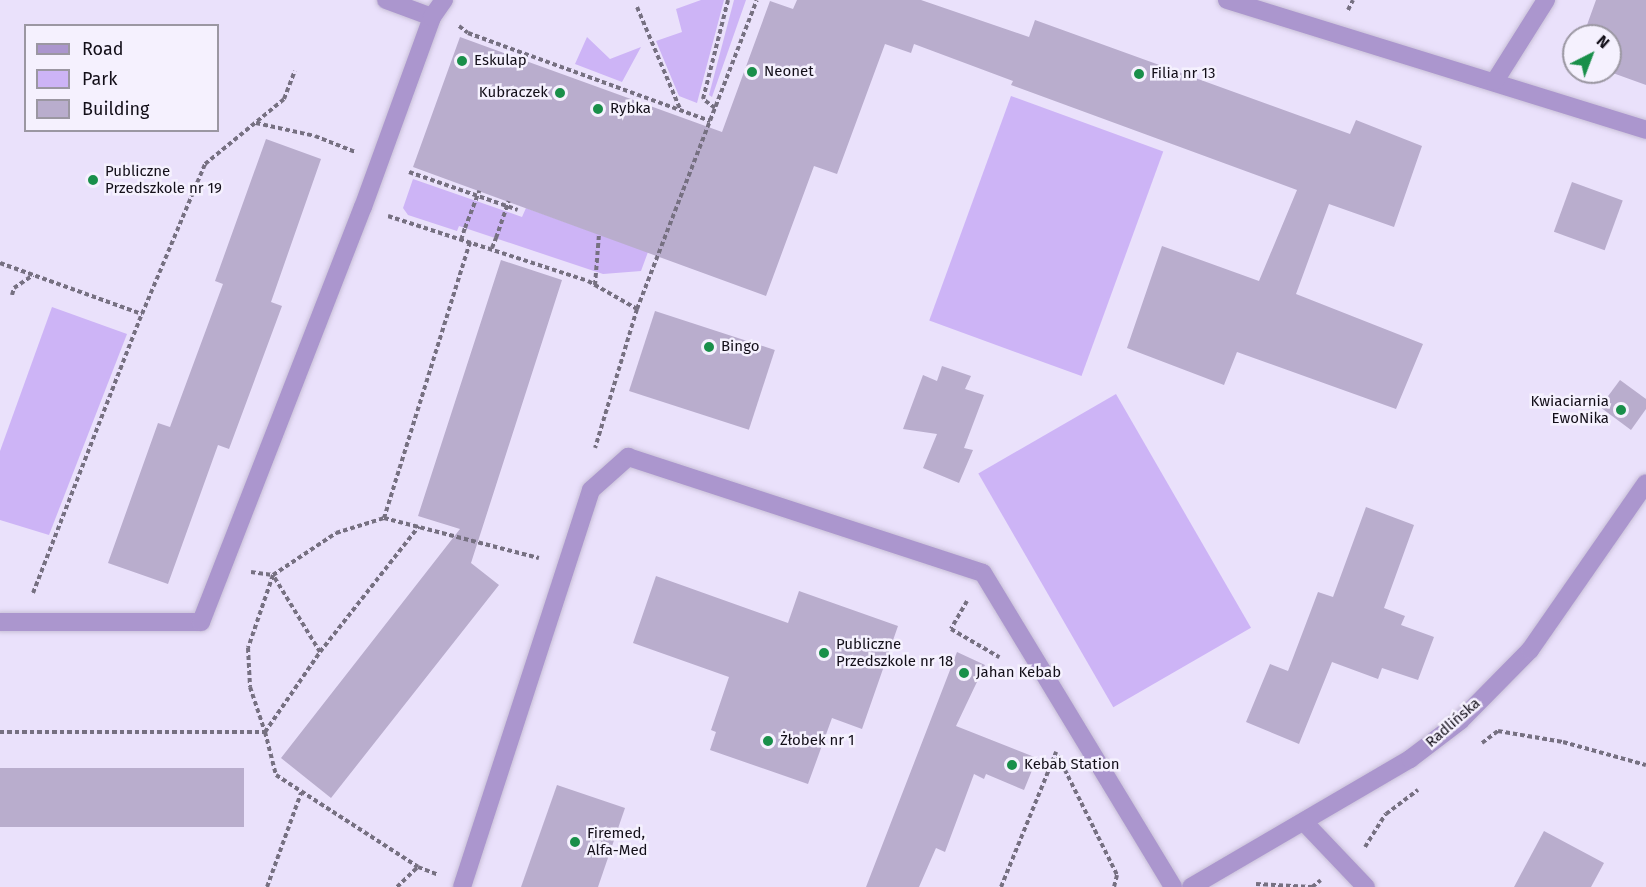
<!DOCTYPE html>
<meta charset="utf-8">
<style>
body{margin:0}
#map{position:relative;width:1646px;height:887px;overflow:hidden;background:#eae1fb;font-family:"Fira Sans",sans-serif}
div>[style]{position:absolute}
.green>*{inset:0;background:#cdb4f6;transform-origin:0 0}
.building>*{inset:0;background:#b9adcd;transform-origin:0 0}
.path>*{height:4px;margin-top:-2px;transform-origin:0;background:repeating-linear-gradient(90deg,#767081 0 4.5px,transparent 0 7.5px)}
.roads{filter:drop-shadow(0 0 2px #c8bfd7) drop-shadow(0 0 2px #c8bfd7)}
.minor>*{height:18px;margin:-9px;padding:0 9px;transform-origin:9px;border-radius:9px;background:#ab96ce}
.tertiary>*{height:18px;margin:-9px;padding:0 9px;transform-origin:9px;border-radius:9px;background:#ab96ce}
.path-bridge>*{height:4px;margin-top:-2px;transform-origin:0;background:repeating-linear-gradient(90deg,#767081 0 4.5px,transparent 0 7.5px)}
.dots>*{width:16px;height:16px;translate:-50% -50%;box-sizing:border-box;border:3px solid #f5f1fe;border-radius:50%}
span{translate:-50% -50%;white-space:nowrap;text-align:center;line-height:1.15;-webkit-text-stroke:5px #f5f1fe;paint-order:stroke}
.poi-label{font-size:15px;color:#130f19}
.left{translate:0 -50%;text-align:left}
.right{translate:-100% -50%;text-align:right}
.street-label{font-size:15px;color:#130f19}
.legend{position:absolute;left:24px;top:24px;width:195px;height:108px;box-sizing:border-box;background:#f5f1fe;border:2px solid #9b97a2;margin:0;padding:8px 10px;list-style:none;font-size:18px;color:#130f19}
.legend li{display:flex;align-items:center;gap:12px;height:30px}
.legend b{width:30px;border:2px solid #9b97a2}
.north{position:absolute;left:1562px;top:24px;width:60px;height:60px;box-sizing:border-box;background:#f5f1fe;border:2px solid #9b97a2;border-radius:50%;rotate:42deg;font-size:16px;font-weight:700;line-height:24px;text-align:center;color:#130f19}
.north::after{content:'';display:block;margin:auto;width:21px;height:27px;background:#198f4a;clip-path:polygon(50% 0,100% 100%,50% 72%,0 100%)}
</style>
<div id="map">
<div class="green">
<i style="clip-path:polygon(701px 0,724px 0,697px 103px,679px 96px,656px 41px,682px 32px,676px 9px)"></i>
<i style="clip-path:polygon(734px 0,746px 0,712px 97px,709px 95px)"></i>
<i style="clip-path:polygon(587px 37px,610px 59px,641px 47px,622px 82px,575px 64px)"></i>
<i style="left:1011px;top:96px;width:162px;height:239px;rotate:20deg"></i>
<i style="clip-path:polygon(413px 179px,522px 217px,526px 208px,648px 252px,641px 271px,603px 274px,459px 226px,457px 231px,408px 215px,403px 208px)"></i>
<i style="clip-path:polygon(52px 307px,127px 334px,49px 535px,0 520px,0 451px)"></i>
<i style="left:1116px;top:394px;width:270px;height:159px;rotate:60deg"></i>
</div>
<div class="building">
<i style="clip-path:polygon(797px 0,921px 0,1029px 37px,1035px 20px,1350px 134px,1356px 120px,1422px 146px,1394px 227px,1329px 204px,1296px 294px,1423px 344px,1396px 409px,1237px 352px,1224px 385px,1127px 348px,1162px 246px,1259px 281px,1297px 190px,1011px 85px,1013px 81px,914px 44px,911px 53px,885px 44px,837px 174px,814px 166px,766px 296px,413px 167px,460px 37px,722px 132px,770px 1px,793px 9px)"></i>
<i style="clip-path:polygon(1596px 0,1646px 0,1646px 85px,1610px 72px,1610px 36px,1583px 36px)"></i>
<i style="clip-path:polygon(266px 139px,321px 159px,271px 302px,282px 306px,229px 449px,218px 445px,168px 584px,108px 563px,158px 423px,170px 427px,223px 284px,215px 281px)"></i>
<i style="left:1572px;top:182px;width:54px;height:53px;rotate:20deg"></i>
<i style="clip-path:polygon(501px 260px,562px 280px,471px 563px,499px 585px,331px 798px,281px 758px,460px 529px,418px 516px)"></i>
<i style="left:655px;top:311px;width:126px;height:84px;rotate:18deg"></i>
<i style="clip-path:polygon(942px 366px,971px 376px,965px 389px,984px 395px,964px 448px,973px 450px,959px 483px,923px 468px,937px 434px,903px 429px,923px 375px,937px 381px)"></i>
<i style="clip-path:polygon(1620px 380px,1646px 399px,1646px 409px,1631px 430px,1600px 407px)"></i>
<i style="clip-path:polygon(1366px 507px,1414px 525px,1384px 608px,1405px 616px,1401px 625px,1434px 637px,1418px 680px,1382px 668px,1378px 679px,1332px 662px,1299px 744px,1246px 722px,1270px 664px,1288px 671px,1318px 592px,1333px 597px)"></i>
<i style="clip-path:polygon(656px 576px,788px 623px,799px 591px,898px 626px,862px 729px,832px 718px,808px 784px,710px 750px,716px 732px,711px 730px,729px 677px,633px 643px)"></i>
<i style="clip-path:polygon(957px 652px,985px 665px,956px 726px,1037px 758px,1024px 790px,986px 774px,984px 779px,974px 774px,945px 852px,936px 848px,919px 887px,866px 887px)"></i>
<i style="left:244px;top:768px;width:59px;height:244px;rotate:90deg"></i>
<i style="clip-path:polygon(557px 785px,625px 808px,598px 887px,521px 887px)"></i>
<i style="clip-path:polygon(1544px 831px,1604px 863px,1591px 887px,1514px 887px)"></i>
</div>
<div class="path">
<i style="left:637px;top:7px;width:111px;rotate:67.1deg"></i>
<i style="left:1348px;top:10px;width:11px;rotate:-63deg"></i>
<i style="left:459px;top:26px;width:11px;rotate:38deg"></i>
<i style="left:468px;top:33px;width:258px;rotate:20deg"></i>
<i style="left:715px;top:108px;width:15px;rotate:-143deg"></i>
<i style="left:703px;top:99px;width:102px;rotate:-75.8deg"></i>
<i style="left:256px;top:123px;width:60px;rotate:12.4deg"></i>
<i style="left:315px;top:136px;width:43px;rotate:21.8deg"></i>
<i style="left:409px;top:172px;width:115px;rotate:19.2deg"></i>
<i style="left:388px;top:216px;width:210px;rotate:18deg"></i>
<i style="left:588px;top:281px;width:56px;rotate:29.7deg"></i>
<i style="left:637px;top:309px;width:145px;rotate:106.8deg"></i>
<i style="left:461px;top:240px;width:13px;rotate:-72deg"></i>
<i style="left:470px;top:242px;width:289px;rotate:107.3deg"></i>
<i style="left:384px;top:518px;width:160px;rotate:14.5deg"></i>
<i style="left:492px;top:248px;width:11px;rotate:-68deg"></i>
<i style="left:0;top:263px;width:151px;rotate:19.8deg"></i>
<i style="left:142px;top:314px;width:163px;rotate:-67.2deg"></i>
<i style="left:205px;top:164px;width:102px;rotate:-39.4deg"></i>
<i style="left:284px;top:99px;width:30px;rotate:-69deg"></i>
<i style="left:595px;top:285px;width:51px;rotate:-85.5deg"></i>
<i style="left:12px;top:295px;width:7px;rotate:-74deg"></i>
<i style="left:14px;top:288px;width:23px;rotate:-34deg"></i>
<i style="left:637px;top:309px;width:331px;rotate:-68.8deg"></i>
<i style="left:251px;top:572px;width:22px;rotate:8deg"></i>
<i style="left:273px;top:575px;width:77px;rotate:108.9deg"></i>
<i style="left:248px;top:648px;width:39px;rotate:87deg"></i>
<i style="left:250px;top:687px;width:47px;rotate:71.6deg"></i>
<i style="left:265px;top:732px;width:97px;rotate:-55.5deg"></i>
<i style="left:320px;top:652px;width:90px;rotate:-121.4deg"></i>
<i style="left:273px;top:575px;width:76px;rotate:-33.7deg"></i>
<i style="left:336px;top:533px;width:50px;rotate:-17.4deg"></i>
<i style="left:33px;top:593px;width:300px;rotate:-68.7deg"></i>
<i style="left:967px;top:601px;width:32px;rotate:120deg"></i>
<i style="left:951px;top:629px;width:56px;rotate:30.3deg"></i>
<i style="left:320px;top:652px;width:160px;rotate:-51.8deg"></i>
<i style="left:1498px;top:731px;width:66px;rotate:9.6deg"></i>
<i style="left:1563px;top:742px;width:86px;rotate:15.5deg"></i>
<i style="left:0;top:732px;width:265px"></i>
<i style="left:265px;top:732px;width:44px;rotate:75.7deg"></i>
<i style="left:276px;top:775px;width:169px;rotate:32.9deg"></i>
<i style="left:418px;top:867px;width:22px;rotate:21deg"></i>
<i style="left:1482px;top:743px;width:20px;rotate:-37deg"></i>
<i style="left:1058px;top:756px;width:133px;rotate:63.6deg"></i>
<i style="left:1117px;top:875px;width:12px;rotate:104deg"></i>
<i style="left:1365px;top:847px;width:39px;rotate:-58deg"></i>
<i style="left:1386px;top:814px;width:40px;rotate:-37deg"></i>
<i style="left:1256px;top:884px;width:56px;rotate:3.1deg"></i>
<i style="left:1312px;top:887px;width:11px;rotate:-38deg"></i>
<i style="left:267px;top:887px;width:100px;rotate:-70.1deg"></i>
<i style="left:397px;top:887px;width:29px;rotate:-44deg"></i>
<i style="left:1001px;top:887px;width:146px;rotate:-67.8deg"></i>
</div>
<div class="roads">
<div class="minor">
<i style="left:386px;top:0;width:49px;rotate:20.3deg"></i>
<i style="left:1227px;top:0;width:439px;rotate:17.2deg"></i>
<i style="left:1495px;top:81px;width:96px;rotate:-57.8deg"></i>
<i style="left:0;top:622px;width:201px"></i>
<i style="left:201px;top:622px;width:445px;rotate:-68.7deg"></i>
<i style="left:363px;top:207px;width:202px;rotate:-70deg"></i>
<i style="left:432px;top:17px;width:21px;rotate:-55deg"></i>
<i style="left:1304px;top:822px;width:90px;rotate:46.4deg"></i>
<i style="left:462px;top:887px;width:417px;rotate:-72deg"></i>
<i style="left:591px;top:490px;width:50px;rotate:-41.7deg"></i>
<i style="left:628px;top:457px;width:373px;rotate:18.1deg"></i>
<i style="left:983px;top:573px;width:367px;rotate:58.8deg"></i>
</div>
<div class="tertiary">
<i style="left:1191px;top:887px;width:254px;rotate:-30.3deg"></i>
<i style="left:1410px;top:759px;width:63px;rotate:-37.2deg"></i>
<i style="left:1460px;top:721px;width:100px;rotate:-45.4deg"></i>
<i style="left:1530px;top:650px;width:203px;rotate:-55.2deg"></i>
</div>
</div>
<div class="path-bridge">
<i style="left:465px;top:228px;width:40px;rotate:-69deg"></i>
<i style="left:496px;top:238px;width:39px;rotate:-71deg"></i>
</div>
<div class="dots">
<i style="left:462px;top:61px;background:#198f4a"></i>
<i style="left:752px;top:72px;background:#198f4a"></i>
<i style="left:1139px;top:74px;background:#198f4a"></i>
<i style="left:560px;top:93px;background:#198f4a"></i>
<i style="left:598px;top:109px;background:#198f4a"></i>
<i style="left:93px;top:180px;background:#198f4a"></i>
<i style="left:709px;top:347px;background:#198f4a"></i>
<i style="left:1621px;top:410px;background:#198f4a"></i>
<i style="left:824px;top:653px;background:#198f4a"></i>
<i style="left:964px;top:673px;background:#198f4a"></i>
<i style="left:768px;top:741px;background:#198f4a"></i>
<i style="left:1012px;top:765px;background:#198f4a"></i>
<i style="left:575px;top:842px;background:#198f4a"></i>
</div>
<div class="poi-label">
<span class="left" style="left:474px;top:61px">Eskulap</span>
<span class="left" style="left:764px;top:72px">Neonet</span>
<span class="left" style="left:1151px;top:74px">Filia nr 13</span>
<span class="right" style="left:548px;top:93px">Kubraczek</span>
<span class="left" style="left:610px;top:109px">Rybka</span>
<span class="left" style="left:105px;top:180px">Publiczne<br>Przedszkole nr 19</span>
<span class="left" style="left:721px;top:347px">Bingo</span>
<span class="right" style="left:1609px;top:410px">Kwiaciarnia<br>EwoNika</span>
<span class="left" style="left:836px;top:653px">Publiczne<br>Przedszkole nr 18</span>
<span class="left" style="left:976px;top:673px">Jahan Kebab</span>
<span class="left" style="left:780px;top:741px">Żłobek nr 1</span>
<span class="left" style="left:1024px;top:765px">Kebab Station</span>
<span class="left" style="left:587px;top:842px">Firemed,<br>Alfa-Med</span>
</div>
<div class="street-label">
<span style="left:1453px;top:723px;rotate:-41deg">Radlińska</span>
</div>
<ul class="legend">
<li><b style="height:8px;background:#ab96ce"></b>Road</li>
<li><b style="height:16px;background:#cdb4f6"></b>Park</li>
<li><b style="height:16px;background:#b9adcd"></b>Building</li>
</ul>
<div class="north">N</div>
</div>
